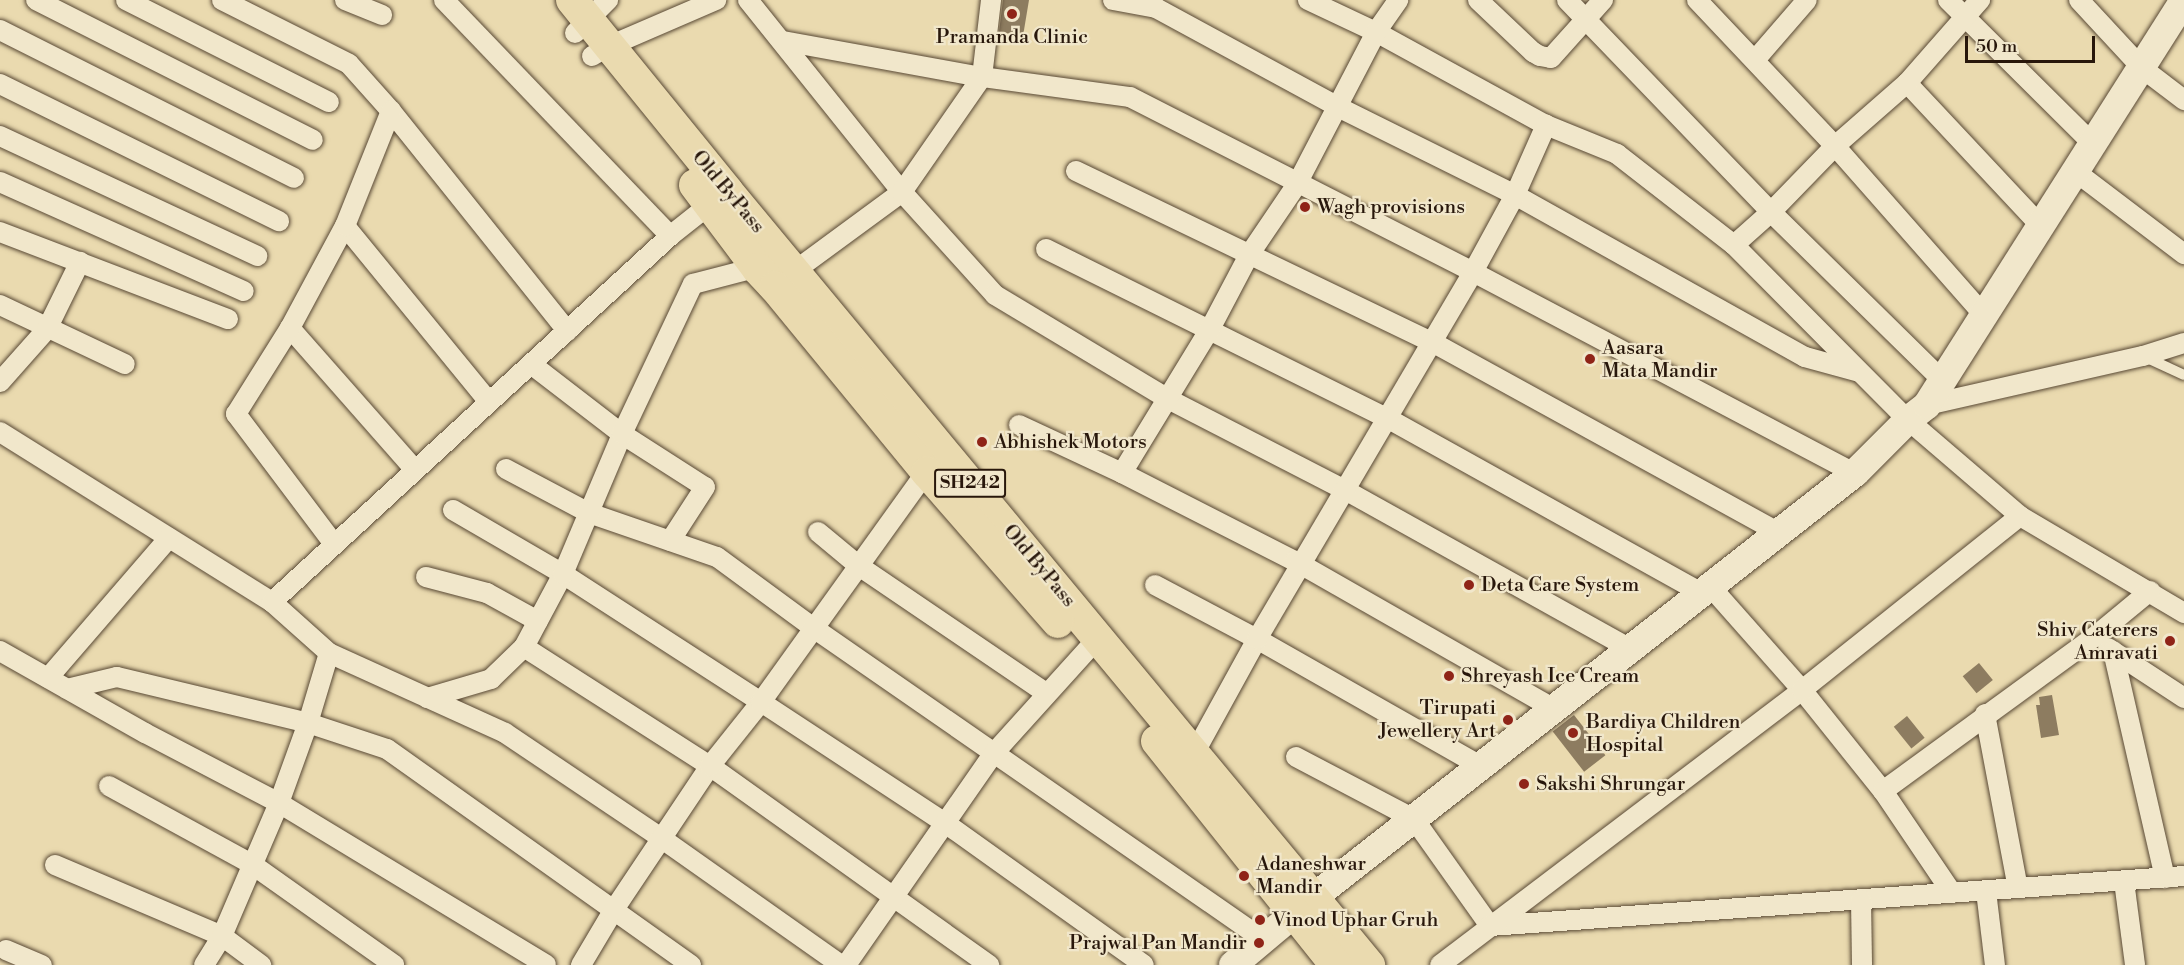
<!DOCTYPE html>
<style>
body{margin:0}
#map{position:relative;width:2184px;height:965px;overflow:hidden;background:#eadaaf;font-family:"Libre Bodoni",serif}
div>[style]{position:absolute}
.building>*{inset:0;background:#8d7c60;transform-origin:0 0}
.roads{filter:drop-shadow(0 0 2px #584834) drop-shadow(0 0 2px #584834)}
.service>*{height:10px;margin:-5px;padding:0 5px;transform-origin:5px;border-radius:5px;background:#f1e7cb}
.minor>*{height:20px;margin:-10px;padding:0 10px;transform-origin:10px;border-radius:10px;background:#f1e7cb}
.secondary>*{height:28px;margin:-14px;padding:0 14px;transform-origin:14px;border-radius:14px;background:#f1e7cb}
.primary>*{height:32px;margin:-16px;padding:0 16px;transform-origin:16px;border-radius:16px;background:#eadaaf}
.dots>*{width:16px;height:16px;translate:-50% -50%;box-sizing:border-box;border:3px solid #f1e7cb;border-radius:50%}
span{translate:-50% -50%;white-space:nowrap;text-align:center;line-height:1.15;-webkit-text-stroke:4.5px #f1e7cb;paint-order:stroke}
.shield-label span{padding:2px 4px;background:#f1e7cb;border:2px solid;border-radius:4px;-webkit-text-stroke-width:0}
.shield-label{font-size:18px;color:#28170b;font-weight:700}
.poi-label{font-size:20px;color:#28170b}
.left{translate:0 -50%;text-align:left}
.right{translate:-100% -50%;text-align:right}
.street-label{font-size:20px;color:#28170b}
.scale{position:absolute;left:1965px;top:36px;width:130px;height:27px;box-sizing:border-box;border:3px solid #28170b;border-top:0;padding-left:8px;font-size:18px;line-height:21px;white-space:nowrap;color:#28170b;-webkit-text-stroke:4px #f1e7cb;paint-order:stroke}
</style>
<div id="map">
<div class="building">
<i style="clip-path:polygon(1003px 0,1029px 0,1023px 36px,999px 32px)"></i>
<i style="left:1979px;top:663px;width:22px;height:21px;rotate:51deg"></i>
<i style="clip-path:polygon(2052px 695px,2059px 735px,2041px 738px,2036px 705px,2040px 705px,2039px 697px)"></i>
<i style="left:1574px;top:715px;width:51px;height:27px;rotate:52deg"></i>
<i style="left:1907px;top:716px;width:28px;height:17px;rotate:51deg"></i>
</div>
<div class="roads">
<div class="service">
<i style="left:2143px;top:356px;width:45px;rotate:24.9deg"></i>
</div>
<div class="minor">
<i style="left:36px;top:0;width:310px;rotate:26.8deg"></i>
<i style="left:126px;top:0;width:227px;rotate:26.7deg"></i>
<i style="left:222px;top:0;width:142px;rotate:26.7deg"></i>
<i style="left:349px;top:64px;width:63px;rotate:48.2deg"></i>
<i style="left:391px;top:111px;width:282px;rotate:51.3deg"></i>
<i style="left:345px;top:0;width:40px;rotate:22deg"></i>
<i style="left:444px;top:0;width:327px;rotate:46.2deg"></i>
<i style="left:748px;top:0;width:246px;rotate:51.3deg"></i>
<i style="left:902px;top:192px;width:139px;rotate:47.9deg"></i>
<i style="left:995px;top:295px;width:202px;rotate:31deg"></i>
<i style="left:1168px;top:399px;width:199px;rotate:27.2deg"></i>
<i style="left:1345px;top:490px;width:327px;rotate:29.1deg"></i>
<i style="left:1113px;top:0;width:44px;rotate:10.5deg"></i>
<i style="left:1156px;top:8px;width:207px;rotate:28.5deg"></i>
<i style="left:1338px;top:107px;width:198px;rotate:26.4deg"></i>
<i style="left:1515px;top:195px;width:332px;rotate:29.2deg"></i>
<i style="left:1805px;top:357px;width:56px;rotate:15.5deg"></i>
<i style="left:1308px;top:0;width:75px;rotate:25.2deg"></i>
<i style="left:1376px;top:32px;width:194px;rotate:28.7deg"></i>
<i style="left:1546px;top:125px;width:77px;rotate:22.2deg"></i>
<i style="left:1617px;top:154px;width:148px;rotate:37.9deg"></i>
<i style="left:1734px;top:245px;width:247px;rotate:45.2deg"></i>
<i style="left:1908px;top:420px;width:148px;rotate:40.6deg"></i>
<i style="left:2020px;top:516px;width:191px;rotate:30.6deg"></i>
<i style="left:1478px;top:0;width:76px;rotate:43.4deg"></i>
<i style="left:1533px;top:52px;width:8px;rotate:30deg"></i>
<i style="left:1540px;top:56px;width:11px;rotate:10deg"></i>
<i style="left:1551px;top:58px;width:78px;rotate:-48.1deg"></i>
<i style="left:1567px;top:0;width:294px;rotate:46.1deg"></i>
<i style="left:1771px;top:212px;width:240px;rotate:44.5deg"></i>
<i style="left:1697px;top:0;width:201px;rotate:46.6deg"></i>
<i style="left:1835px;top:146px;width:225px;rotate:48.6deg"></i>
<i style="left:1948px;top:0;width:206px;rotate:44.8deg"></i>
<i style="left:2079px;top:0;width:93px;rotate:47.2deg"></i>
<i style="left:2142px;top:68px;width:53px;rotate:37.3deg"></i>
<i style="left:0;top:30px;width:329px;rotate:26.7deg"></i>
<i style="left:575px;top:33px;width:47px;rotate:-45deg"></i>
<i style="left:783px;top:41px;width:202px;rotate:10.3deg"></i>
<i style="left:982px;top:77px;width:149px;rotate:7.7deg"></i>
<i style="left:1130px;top:97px;width:385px;rotate:27deg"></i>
<i style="left:1473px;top:272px;width:432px;rotate:27.8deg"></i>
<i style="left:592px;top:56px;width:17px;rotate:-31deg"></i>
<i style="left:607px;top:47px;width:119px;rotate:-23.3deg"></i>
<i style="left:1755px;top:60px;width:79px;rotate:-49.1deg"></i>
<i style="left:1907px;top:83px;width:196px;rotate:46.9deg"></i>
<i style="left:0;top:84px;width:311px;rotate:26.2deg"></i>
<i style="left:0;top:136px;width:284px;rotate:25deg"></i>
<i style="left:1076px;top:171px;width:395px;rotate:25.7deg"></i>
<i style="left:1432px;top:342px;width:396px;rotate:28.8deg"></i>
<i style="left:2076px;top:172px;width:136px;rotate:37.2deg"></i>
<i style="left:0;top:182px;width:267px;rotate:24.1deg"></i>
<i style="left:345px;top:226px;width:227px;rotate:50.7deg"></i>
<i style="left:0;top:232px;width:244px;rotate:20.9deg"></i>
<i style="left:1734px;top:245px;width:50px;rotate:-41.7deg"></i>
<i style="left:1771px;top:212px;width:92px;rotate:-45.9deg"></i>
<i style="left:1835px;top:146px;width:96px;rotate:-41.2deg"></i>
<i style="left:1907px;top:83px;width:111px;rotate:-48.7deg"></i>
<i style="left:1046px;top:249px;width:381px;rotate:26.4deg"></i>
<i style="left:1387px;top:418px;width:359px;rotate:29.1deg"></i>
<i style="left:785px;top:278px;width:145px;rotate:-36.3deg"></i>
<i style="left:902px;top:192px;width:140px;rotate:-55.2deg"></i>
<i style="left:982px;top:77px;width:78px;rotate:-83.3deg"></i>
<i style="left:0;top:305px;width:138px;rotate:25.3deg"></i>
<i style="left:290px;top:328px;width:189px;rotate:48.6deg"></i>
<i style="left:531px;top:364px;width:115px;rotate:37.6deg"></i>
<i style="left:622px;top:434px;width:98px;rotate:32.6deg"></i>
<i style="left:705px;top:487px;width:64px;rotate:122.9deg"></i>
<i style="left:0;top:382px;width:71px;rotate:-48.4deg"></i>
<i style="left:47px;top:329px;width:75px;rotate:-63.8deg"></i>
<i style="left:1927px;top:405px;width:221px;rotate:-12.8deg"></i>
<i style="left:2143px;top:356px;width:43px;rotate:-17.6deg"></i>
<i style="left:1019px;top:425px;width:114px;rotate:25deg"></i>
<i style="left:1122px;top:473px;width:194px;rotate:27deg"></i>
<i style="left:1295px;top:561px;width:298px;rotate:29.7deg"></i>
<i style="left:0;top:432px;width:321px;rotate:32deg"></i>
<i style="left:272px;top:602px;width:76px;rotate:41.8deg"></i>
<i style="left:329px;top:653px;width:193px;rotate:24.4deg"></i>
<i style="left:505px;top:733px;width:188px;rotate:33.9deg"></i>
<i style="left:661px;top:838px;width:220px;rotate:35.2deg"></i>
<i style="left:506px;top:469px;width:94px;rotate:27.9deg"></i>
<i style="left:589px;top:513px;width:135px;rotate:19deg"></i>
<i style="left:717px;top:557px;width:122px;rotate:36.3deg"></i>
<i style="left:815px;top:629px;width:546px;rotate:34.71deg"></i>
<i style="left:1122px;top:473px;width:169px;rotate:-58.6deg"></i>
<i style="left:1210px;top:329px;width:84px;rotate:-62.2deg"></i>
<i style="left:1249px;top:255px;width:86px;rotate:-55.9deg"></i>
<i style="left:1297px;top:184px;width:171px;rotate:-62.5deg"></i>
<i style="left:1376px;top:32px;width:39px;rotate:-55deg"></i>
<i style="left:453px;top:510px;width:127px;rotate:30.2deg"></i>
<i style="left:563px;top:574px;width:236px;rotate:32.9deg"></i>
<i style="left:761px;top:702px;width:220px;rotate:33.3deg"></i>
<i style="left:945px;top:823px;width:244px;rotate:35.5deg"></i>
<i style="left:818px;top:532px;width:53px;rotate:39.7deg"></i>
<i style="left:859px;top:566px;width:227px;rotate:34.2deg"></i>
<i style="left:334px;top:544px;width:163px;rotate:-127deg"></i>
<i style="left:236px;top:414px;width:102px;rotate:-57.9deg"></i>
<i style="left:290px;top:328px;width:116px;rotate:-61.7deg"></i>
<i style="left:345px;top:226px;width:124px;rotate:-68.2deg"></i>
<i style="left:426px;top:577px;width:63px;rotate:14.7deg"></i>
<i style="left:487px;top:593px;width:58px;rotate:28.8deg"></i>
<i style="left:1155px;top:585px;width:115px;rotate:27.9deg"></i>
<i style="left:1257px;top:639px;width:257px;rotate:29.6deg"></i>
<i style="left:1710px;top:586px;width:139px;rotate:48.5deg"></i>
<i style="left:1802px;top:690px;width:129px;rotate:51.3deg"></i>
<i style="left:1883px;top:791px;width:123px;rotate:55.9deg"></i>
<i style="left:272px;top:602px;width:541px;rotate:-42.6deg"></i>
<i style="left:670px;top:236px;width:61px;rotate:-38.4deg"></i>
<i style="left:524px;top:647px;width:221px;rotate:32.6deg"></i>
<i style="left:710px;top:766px;width:343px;rotate:35.5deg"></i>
<i style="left:2108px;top:648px;width:91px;rotate:33.3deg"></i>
<i style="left:0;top:651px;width:167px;rotate:29.5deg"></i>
<i style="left:145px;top:733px;width:151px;rotate:27.6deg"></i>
<i style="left:279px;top:803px;width:312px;rotate:31.2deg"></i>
<i style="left:2113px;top:651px;width:233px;rotate:77.1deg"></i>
<i style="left:48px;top:678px;width:185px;rotate:-49.2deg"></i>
<i style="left:67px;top:689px;width:51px;rotate:-13.5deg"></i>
<i style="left:117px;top:677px;width:196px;rotate:13.5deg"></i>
<i style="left:308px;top:723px;width:83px;rotate:18.2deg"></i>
<i style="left:387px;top:749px;width:373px;rotate:35.4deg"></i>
<i style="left:427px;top:698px;width:67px;rotate:-16.5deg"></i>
<i style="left:491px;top:679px;width:46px;rotate:-44.1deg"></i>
<i style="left:524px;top:647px;width:83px;rotate:-61.9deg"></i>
<i style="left:563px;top:574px;width:152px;rotate:-67.1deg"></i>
<i style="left:622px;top:434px;width:166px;rotate:-64.7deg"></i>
<i style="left:693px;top:284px;width:75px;rotate:-14.6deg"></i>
<i style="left:1985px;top:714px;width:177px;rotate:79.3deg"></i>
<i style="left:1296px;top:757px;width:133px;rotate:27.7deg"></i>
<i style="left:1414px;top:819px;width:131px;rotate:54.6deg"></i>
<i style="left:1490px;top:926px;width:696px;rotate:-4.12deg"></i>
<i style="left:1190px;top:761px;width:139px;rotate:-61.2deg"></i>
<i style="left:1257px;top:639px;width:426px;rotate:-59.5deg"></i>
<i style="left:1473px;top:272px;width:88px;rotate:-61.4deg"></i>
<i style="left:1515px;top:195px;width:77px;rotate:-66.1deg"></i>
<i style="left:109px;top:786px;width:164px;rotate:28.7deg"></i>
<i style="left:253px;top:865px;width:173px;rotate:35.3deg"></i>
<i style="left:1883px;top:791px;width:260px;rotate:-36.1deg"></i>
<i style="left:2093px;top:638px;width:74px;rotate:-39.5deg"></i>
<i style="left:55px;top:865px;width:181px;rotate:23deg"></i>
<i style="left:222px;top:936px;width:49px;rotate:36.6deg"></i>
<i style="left:2124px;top:881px;width:85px;rotate:82.5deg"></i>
<i style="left:1986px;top:891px;width:75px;rotate:83.1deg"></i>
<i style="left:1861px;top:900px;width:65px;rotate:89.1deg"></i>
<i style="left:6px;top:950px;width:39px;rotate:23deg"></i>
<i style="left:204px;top:965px;width:34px;rotate:-58deg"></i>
<i style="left:222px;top:936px;width:145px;rotate:-66.8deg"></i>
<i style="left:279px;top:803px;width:85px;rotate:-70.1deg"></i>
<i style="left:308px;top:723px;width:73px;rotate:-73.3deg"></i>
<i style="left:581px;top:965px;width:63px;rotate:-59.3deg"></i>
<i style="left:613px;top:911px;width:174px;rotate:-56.2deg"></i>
<i style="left:710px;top:766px;width:82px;rotate:-51.4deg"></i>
<i style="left:761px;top:702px;width:293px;rotate:-54.3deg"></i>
<i style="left:846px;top:965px;width:259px;rotate:-55.1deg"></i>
<i style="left:994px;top:753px;width:155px;rotate:-47.9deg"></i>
<i style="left:1440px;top:965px;width:455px;rotate:-37.2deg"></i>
<i style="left:1802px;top:690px;width:279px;rotate:-38.6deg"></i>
</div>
<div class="secondary">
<i style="left:1233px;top:965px;width:106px;rotate:-40deg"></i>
<i style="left:1314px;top:897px;width:687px;rotate:-38.09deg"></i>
<i style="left:1855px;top:473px;width:75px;rotate:-45deg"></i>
<i style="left:1908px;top:420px;width:24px;rotate:-38deg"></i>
<i style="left:1927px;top:405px;width:480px;rotate:-57.6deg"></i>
</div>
<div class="primary">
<i style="left:572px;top:0;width:246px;rotate:50.9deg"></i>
<i style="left:727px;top:191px;width:1006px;rotate:50.33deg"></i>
<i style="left:695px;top:185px;width:105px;rotate:53.1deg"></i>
<i style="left:758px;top:269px;width:25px;rotate:47deg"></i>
<i style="left:775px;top:287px;width:239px;rotate:50.6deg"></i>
<i style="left:927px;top:472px;width:199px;rotate:48.9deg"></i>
<i style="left:1157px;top:741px;width:287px;rotate:51.4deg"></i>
</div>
</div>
<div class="dots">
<i style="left:1012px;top:14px;background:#8f2418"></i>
<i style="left:1305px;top:207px;background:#8f2418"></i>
<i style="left:1590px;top:359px;background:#8f2418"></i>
<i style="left:982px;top:442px;background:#8f2418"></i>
<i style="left:1469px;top:585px;background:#8f2418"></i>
<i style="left:2170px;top:641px;background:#8f2418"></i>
<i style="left:1449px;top:676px;background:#8f2418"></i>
<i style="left:1508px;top:720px;background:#8f2418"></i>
<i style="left:1573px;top:733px;background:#8f2418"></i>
<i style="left:1524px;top:784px;background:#8f2418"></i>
<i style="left:1244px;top:876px;background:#8f2418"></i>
<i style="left:1260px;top:920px;background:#8f2418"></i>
<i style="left:1259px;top:943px;background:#8f2418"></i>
</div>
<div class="shield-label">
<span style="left:970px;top:483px">SH242</span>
</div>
<div class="poi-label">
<span style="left:1012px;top:37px">Pramanda Clinic</span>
<span class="left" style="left:1317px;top:207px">Wagh provisions</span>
<span class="left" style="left:1602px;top:360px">Aasara<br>Mata Mandir</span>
<span class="left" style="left:994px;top:442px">Abhishek Motors</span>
<span class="left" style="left:1481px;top:585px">Deta Care System</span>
<span class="right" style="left:2158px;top:642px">Shiv Caterers<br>Amravati</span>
<span class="left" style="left:1461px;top:676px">Shreyash Ice Cream</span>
<span class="right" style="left:1496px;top:720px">Tirupati<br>Jewellery Art</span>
<span class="left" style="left:1586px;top:734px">Bardiya Children<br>Hospital</span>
<span class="left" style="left:1536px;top:784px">Sakshi Shrungar</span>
<span class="left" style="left:1256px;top:876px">Adaneshwar<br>Mandir</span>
<span class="left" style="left:1272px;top:920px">Vinod Uphar Gruh</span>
<span class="right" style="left:1247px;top:943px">Prajwal Pan Mandir</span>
</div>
<div class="street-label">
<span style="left:728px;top:192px;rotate:50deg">Old ByPass</span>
<span style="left:1039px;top:566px;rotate:50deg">Old ByPass</span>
</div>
<div class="scale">50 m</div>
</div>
